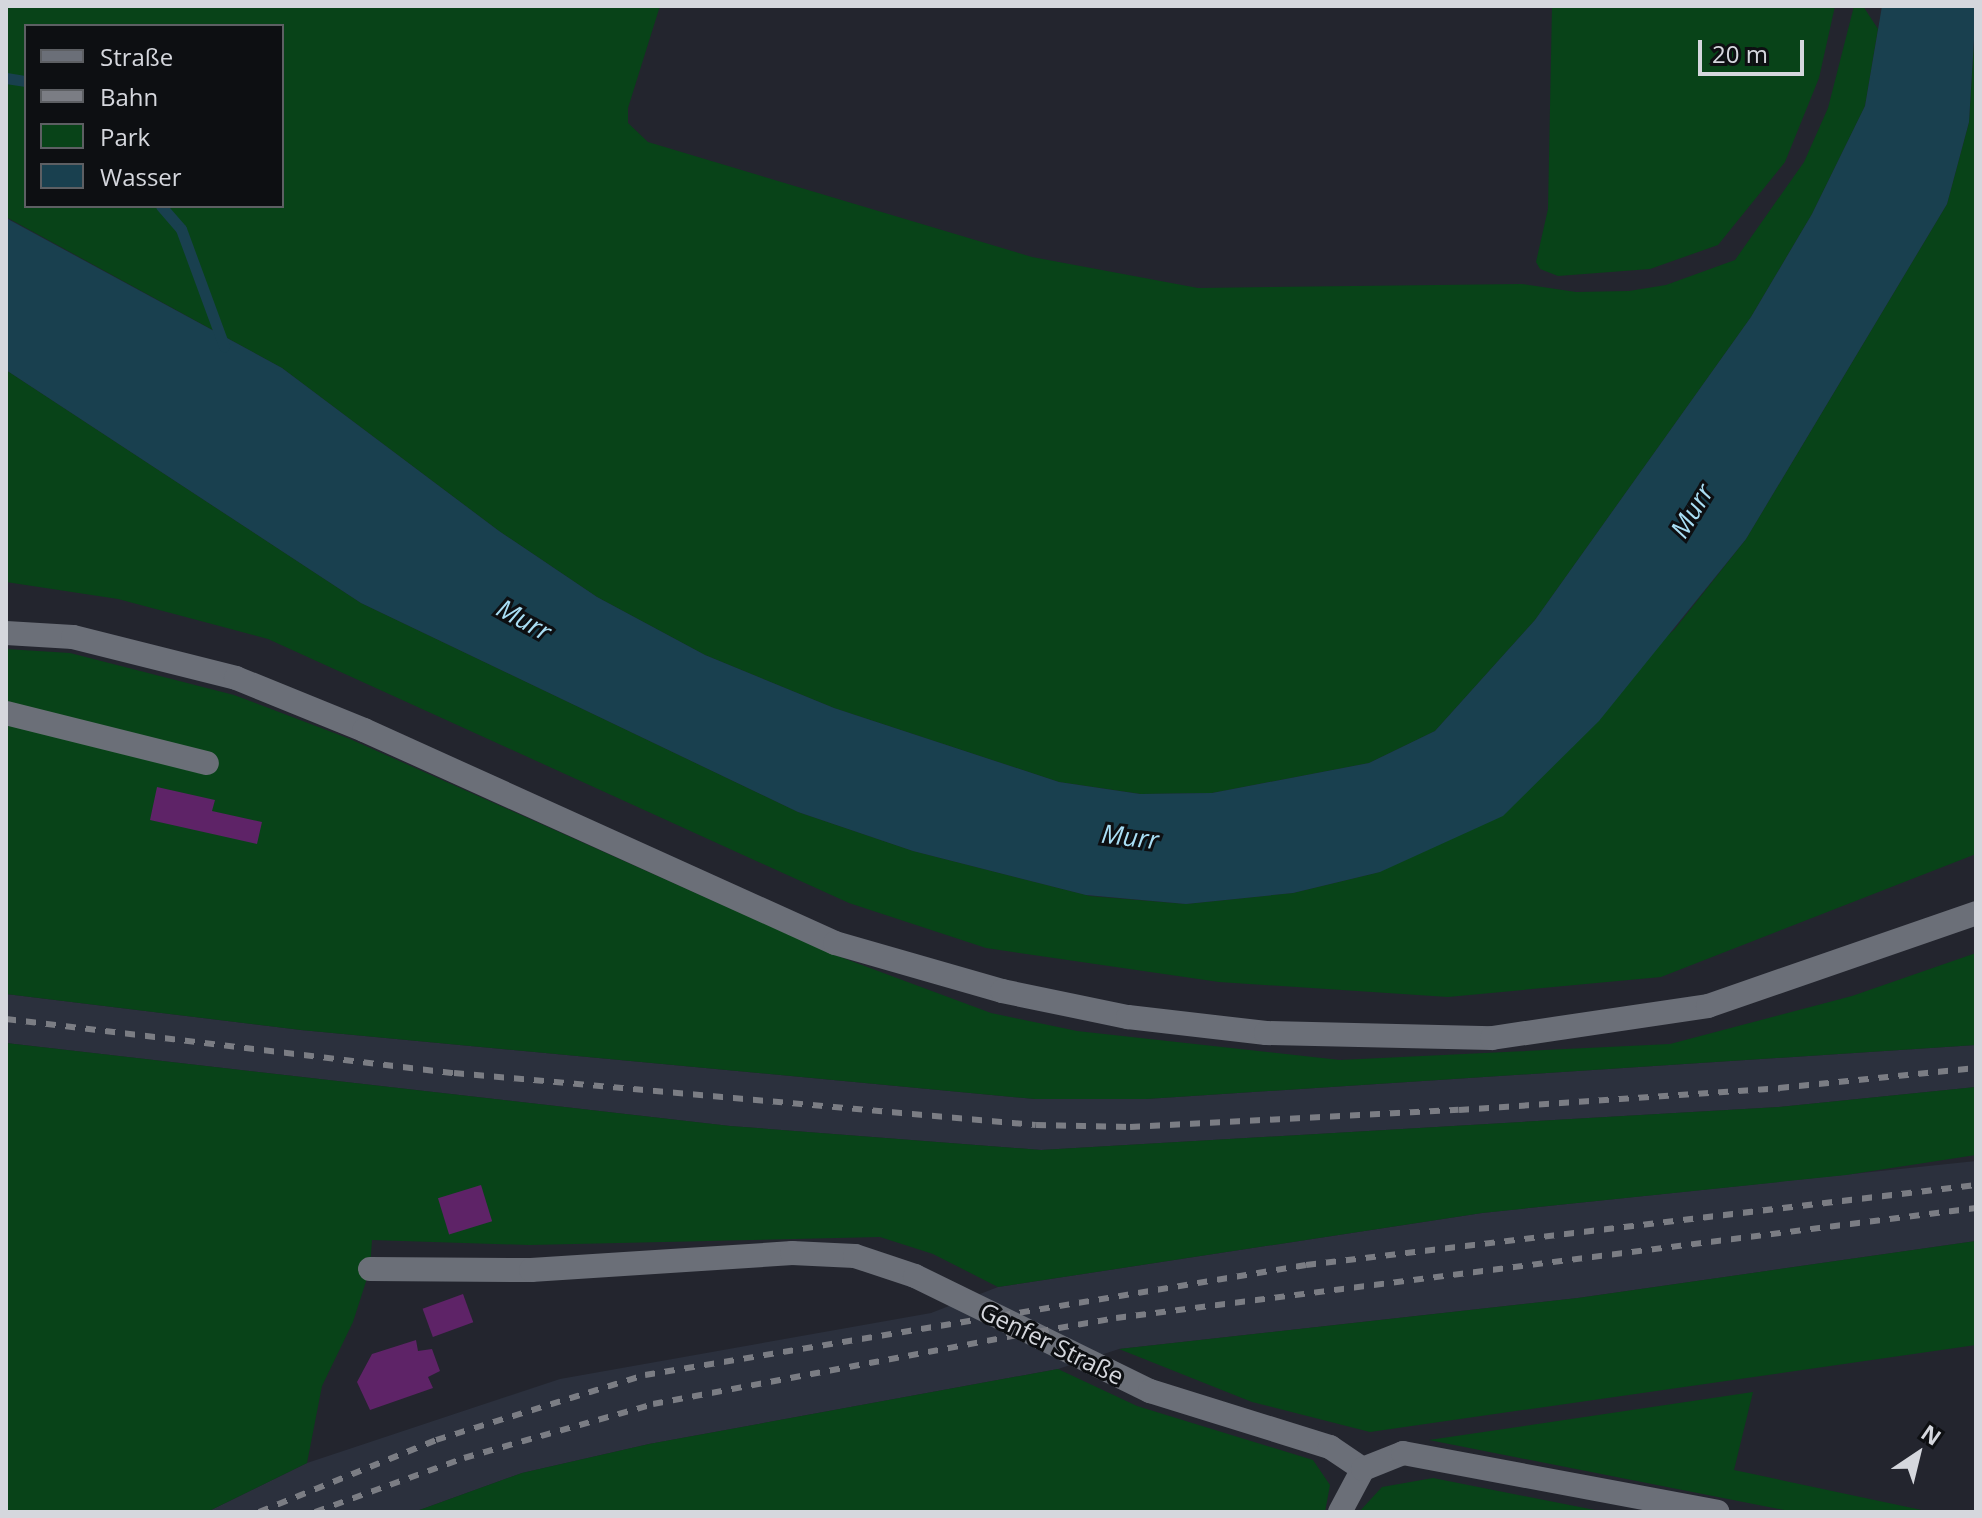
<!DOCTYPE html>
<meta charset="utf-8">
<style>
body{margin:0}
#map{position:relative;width:1982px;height:1518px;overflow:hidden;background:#23252e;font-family:"Open Sans",sans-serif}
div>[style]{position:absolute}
.built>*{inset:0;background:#2b303d}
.green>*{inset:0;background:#084318}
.water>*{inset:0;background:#19404f}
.stream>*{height:11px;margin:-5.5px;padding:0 5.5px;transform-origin:5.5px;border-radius:5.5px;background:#19404f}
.building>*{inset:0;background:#5e2367;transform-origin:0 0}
.minor>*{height:24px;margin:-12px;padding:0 12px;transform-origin:12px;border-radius:12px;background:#6b6f78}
.rail>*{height:6px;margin-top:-3px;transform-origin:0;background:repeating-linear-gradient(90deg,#7b7d84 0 10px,transparent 0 20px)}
span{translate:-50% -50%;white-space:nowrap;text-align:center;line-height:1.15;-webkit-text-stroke:6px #0d0f12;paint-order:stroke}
.street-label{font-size:24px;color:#d5d7dd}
.water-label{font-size:26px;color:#a9def4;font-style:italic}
.frame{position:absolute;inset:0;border:8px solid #d5d7dd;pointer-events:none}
.legend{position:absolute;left:24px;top:24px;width:260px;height:184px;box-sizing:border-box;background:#0d0f12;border:2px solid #5d5f63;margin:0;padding:10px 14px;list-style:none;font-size:24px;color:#d5d7dd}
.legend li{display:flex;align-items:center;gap:16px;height:40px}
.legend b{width:40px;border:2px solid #5d5f63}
.north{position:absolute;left:1878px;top:1414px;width:80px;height:80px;-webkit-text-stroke:6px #0d0f12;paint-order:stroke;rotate:35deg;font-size:22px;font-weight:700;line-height:32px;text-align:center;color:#d5d7dd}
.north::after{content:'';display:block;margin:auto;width:28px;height:36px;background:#d5d7dd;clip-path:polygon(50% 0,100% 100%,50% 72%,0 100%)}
.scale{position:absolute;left:1698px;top:40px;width:106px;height:36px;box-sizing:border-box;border:4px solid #d5d7dd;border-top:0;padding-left:10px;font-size:24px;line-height:28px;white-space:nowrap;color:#d5d7dd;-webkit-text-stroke:6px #0d0f12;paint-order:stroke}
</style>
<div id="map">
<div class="built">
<i style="clip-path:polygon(6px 994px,301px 1030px,1035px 1099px,1146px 1099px,1976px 1045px,1976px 1087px,1779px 1107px,1041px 1150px,730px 1126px,6px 1043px)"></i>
<i style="clip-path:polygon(1976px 1161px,1976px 1241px,1578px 1298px,1119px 1349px,1058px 1369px,649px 1444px,522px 1473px,414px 1512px,207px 1512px,307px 1463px,560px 1379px,931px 1313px,998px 1287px,1482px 1213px)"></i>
</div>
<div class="green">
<i style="clip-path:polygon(evenodd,6px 6px,660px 6px,628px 108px,628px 123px,648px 142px,1032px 257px,1198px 288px,1522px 284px,1576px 292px,1629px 291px,1666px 285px,1735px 260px,1804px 162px,1828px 108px,1854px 6px,1863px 6px,1878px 29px,1865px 106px,1812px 214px,1751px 317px,1535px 620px,1435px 731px,1369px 763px,1212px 793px,1141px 794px,1059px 782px,834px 708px,705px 655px,597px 597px,499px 531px,282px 368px,6px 217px,6px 6px,26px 26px,282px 26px,282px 206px,26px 206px,26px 26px)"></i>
<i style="clip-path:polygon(1552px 6px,1835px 6px,1819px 78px,1785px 162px,1718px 245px,1650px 269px,1558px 276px,1540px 269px,1536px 262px,1548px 209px)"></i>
<i style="clip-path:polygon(1976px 12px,1976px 854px,1661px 977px,1448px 997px,1219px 982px,986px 948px,849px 903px,268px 639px,118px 599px,6px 582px,6px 370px,361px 603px,798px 812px,913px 851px,1090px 896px,1186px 904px,1293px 893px,1380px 872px,1674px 630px,1746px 539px,1947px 204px,1969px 122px)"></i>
<i style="clip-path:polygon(6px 649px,70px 653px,234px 695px,350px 739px,835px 955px,991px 1013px,1077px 1031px,1340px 1060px,1670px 1044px,1852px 996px,1976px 953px,1976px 1045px,1146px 1099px,1035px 1099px,301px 1030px,6px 994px)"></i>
<i style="clip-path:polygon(6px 1043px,730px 1126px,1041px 1150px,1779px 1107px,1976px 1087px,1976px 1155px,1846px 1175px,1482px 1213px,998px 1287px,933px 1254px,880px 1237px,529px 1245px,372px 1240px,370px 1269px,353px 1322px,322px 1386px,307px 1463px,207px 1512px,6px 1512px)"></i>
<i style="clip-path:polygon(1976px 1241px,1976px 1345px,1370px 1432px,1252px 1402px,1119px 1349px,1578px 1298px)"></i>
<i style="clip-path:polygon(1058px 1369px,1137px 1406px,1313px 1460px,1330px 1485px,1325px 1512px,414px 1512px,522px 1473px,649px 1444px)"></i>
<i style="clip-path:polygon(1753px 1392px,1734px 1470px,1931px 1512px,1794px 1512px,1429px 1440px)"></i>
<i style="clip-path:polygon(1433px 1478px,1605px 1512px,1359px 1512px,1382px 1487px)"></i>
</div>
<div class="water">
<i style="clip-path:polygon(1882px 6px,1976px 6px,1969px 122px,1947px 204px,1746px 539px,1599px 721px,1503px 816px,1380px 872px,1293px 893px,1186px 904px,1086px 895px,913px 851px,798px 812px,361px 603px,6px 370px,6px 218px,282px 368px,499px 531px,597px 597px,705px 655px,834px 708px,1059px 782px,1140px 794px,1212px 793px,1369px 763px,1435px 731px,1535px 620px,1751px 317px,1812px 214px,1865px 106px)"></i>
</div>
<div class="stream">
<i style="left:6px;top:78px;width:20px;rotate:9deg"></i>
<i style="left:161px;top:206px;width:30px;rotate:49deg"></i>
<i style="left:181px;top:229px;width:125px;rotate:69.8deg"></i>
</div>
<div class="building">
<i style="clip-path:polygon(157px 787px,215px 800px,212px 811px,262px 822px,257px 844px,150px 820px)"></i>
<i style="left:481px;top:1185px;width:38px;height:45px;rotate:73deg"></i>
<i style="left:463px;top:1294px;width:30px;height:43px;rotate:70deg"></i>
<i style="clip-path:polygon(416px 1340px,418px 1351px,432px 1349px,440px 1371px,428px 1377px,433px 1388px,370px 1410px,357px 1382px,372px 1354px)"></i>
</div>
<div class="minor">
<i style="left:6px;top:633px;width:67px;rotate:3.4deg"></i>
<i style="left:73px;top:637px;width:168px;rotate:14.1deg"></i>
<i style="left:236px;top:678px;width:138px;rotate:22.1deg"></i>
<i style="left:364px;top:730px;width:517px;rotate:24.33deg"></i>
<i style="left:835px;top:943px;width:174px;rotate:16deg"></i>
<i style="left:1002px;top:991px;width:129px;rotate:11.7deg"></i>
<i style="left:1128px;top:1017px;width:139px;rotate:6.6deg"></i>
<i style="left:1266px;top:1033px;width:226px;rotate:1.3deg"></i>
<i style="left:1492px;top:1038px;width:218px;rotate:-8.4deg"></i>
<i style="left:1708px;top:1006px;width:284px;rotate:-19.1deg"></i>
<i style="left:6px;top:713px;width:207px;rotate:14deg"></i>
<i style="left:370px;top:1269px;width:161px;rotate:0.4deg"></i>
<i style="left:531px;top:1270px;width:262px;rotate:-3.7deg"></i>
<i style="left:792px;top:1253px;width:63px;rotate:2.7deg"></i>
<i style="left:855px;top:1256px;width:63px;rotate:18.4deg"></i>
<i style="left:915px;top:1276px;width:262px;rotate:26.1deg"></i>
<i style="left:1150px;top:1391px;width:189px;rotate:17.3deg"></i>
<i style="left:1330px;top:1447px;width:40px;rotate:34deg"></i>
<i style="left:1340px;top:1512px;width:49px;rotate:-61.9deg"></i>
<i style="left:1363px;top:1469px;width:43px;rotate:-21.8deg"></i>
<i style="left:1403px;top:1453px;width:320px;rotate:10.6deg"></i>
</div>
<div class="rail">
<i style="left:6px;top:1019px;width:451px;rotate:6.9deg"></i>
<i style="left:454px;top:1073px;width:584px;rotate:5.11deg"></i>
<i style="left:1036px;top:1125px;width:94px;rotate:1.2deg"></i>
<i style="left:1130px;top:1127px;width:329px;rotate:-3deg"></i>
<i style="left:1459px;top:1110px;width:321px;rotate:-3.9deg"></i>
<i style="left:1779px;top:1088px;width:198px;rotate:-5.8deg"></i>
<i style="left:259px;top:1512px;width:191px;rotate:-22.1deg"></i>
<i style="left:436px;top:1440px;width:219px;rotate:-17.3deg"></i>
<i style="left:645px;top:1375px;width:670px;rotate:-9.45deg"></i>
<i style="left:1306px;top:1265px;width:675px;rotate:-6.81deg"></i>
<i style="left:315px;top:1512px;width:158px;rotate:-19.9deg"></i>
<i style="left:464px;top:1458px;width:197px;rotate:-15.9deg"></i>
<i style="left:653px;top:1404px;width:372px;rotate:-10.7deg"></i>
<i style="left:1019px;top:1335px;width:98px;rotate:-9.9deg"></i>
<i style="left:1116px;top:1318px;width:867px;rotate:-7.29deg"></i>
</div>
<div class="street-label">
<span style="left:1052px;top:1343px;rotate:26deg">Genfer Straße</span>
</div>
<div class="water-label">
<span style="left:1692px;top:511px;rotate:-59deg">Murr</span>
<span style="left:524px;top:620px;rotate:29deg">Murr</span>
<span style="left:1130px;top:837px;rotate:7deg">Murr</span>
</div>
<div class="frame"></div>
<ul class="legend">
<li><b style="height:10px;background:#6b6f78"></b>Straße</li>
<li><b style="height:10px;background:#7b7d84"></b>Bahn</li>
<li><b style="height:22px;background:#084318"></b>Park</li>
<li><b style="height:22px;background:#19404f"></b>Wasser</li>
</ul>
<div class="north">N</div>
<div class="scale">20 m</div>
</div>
